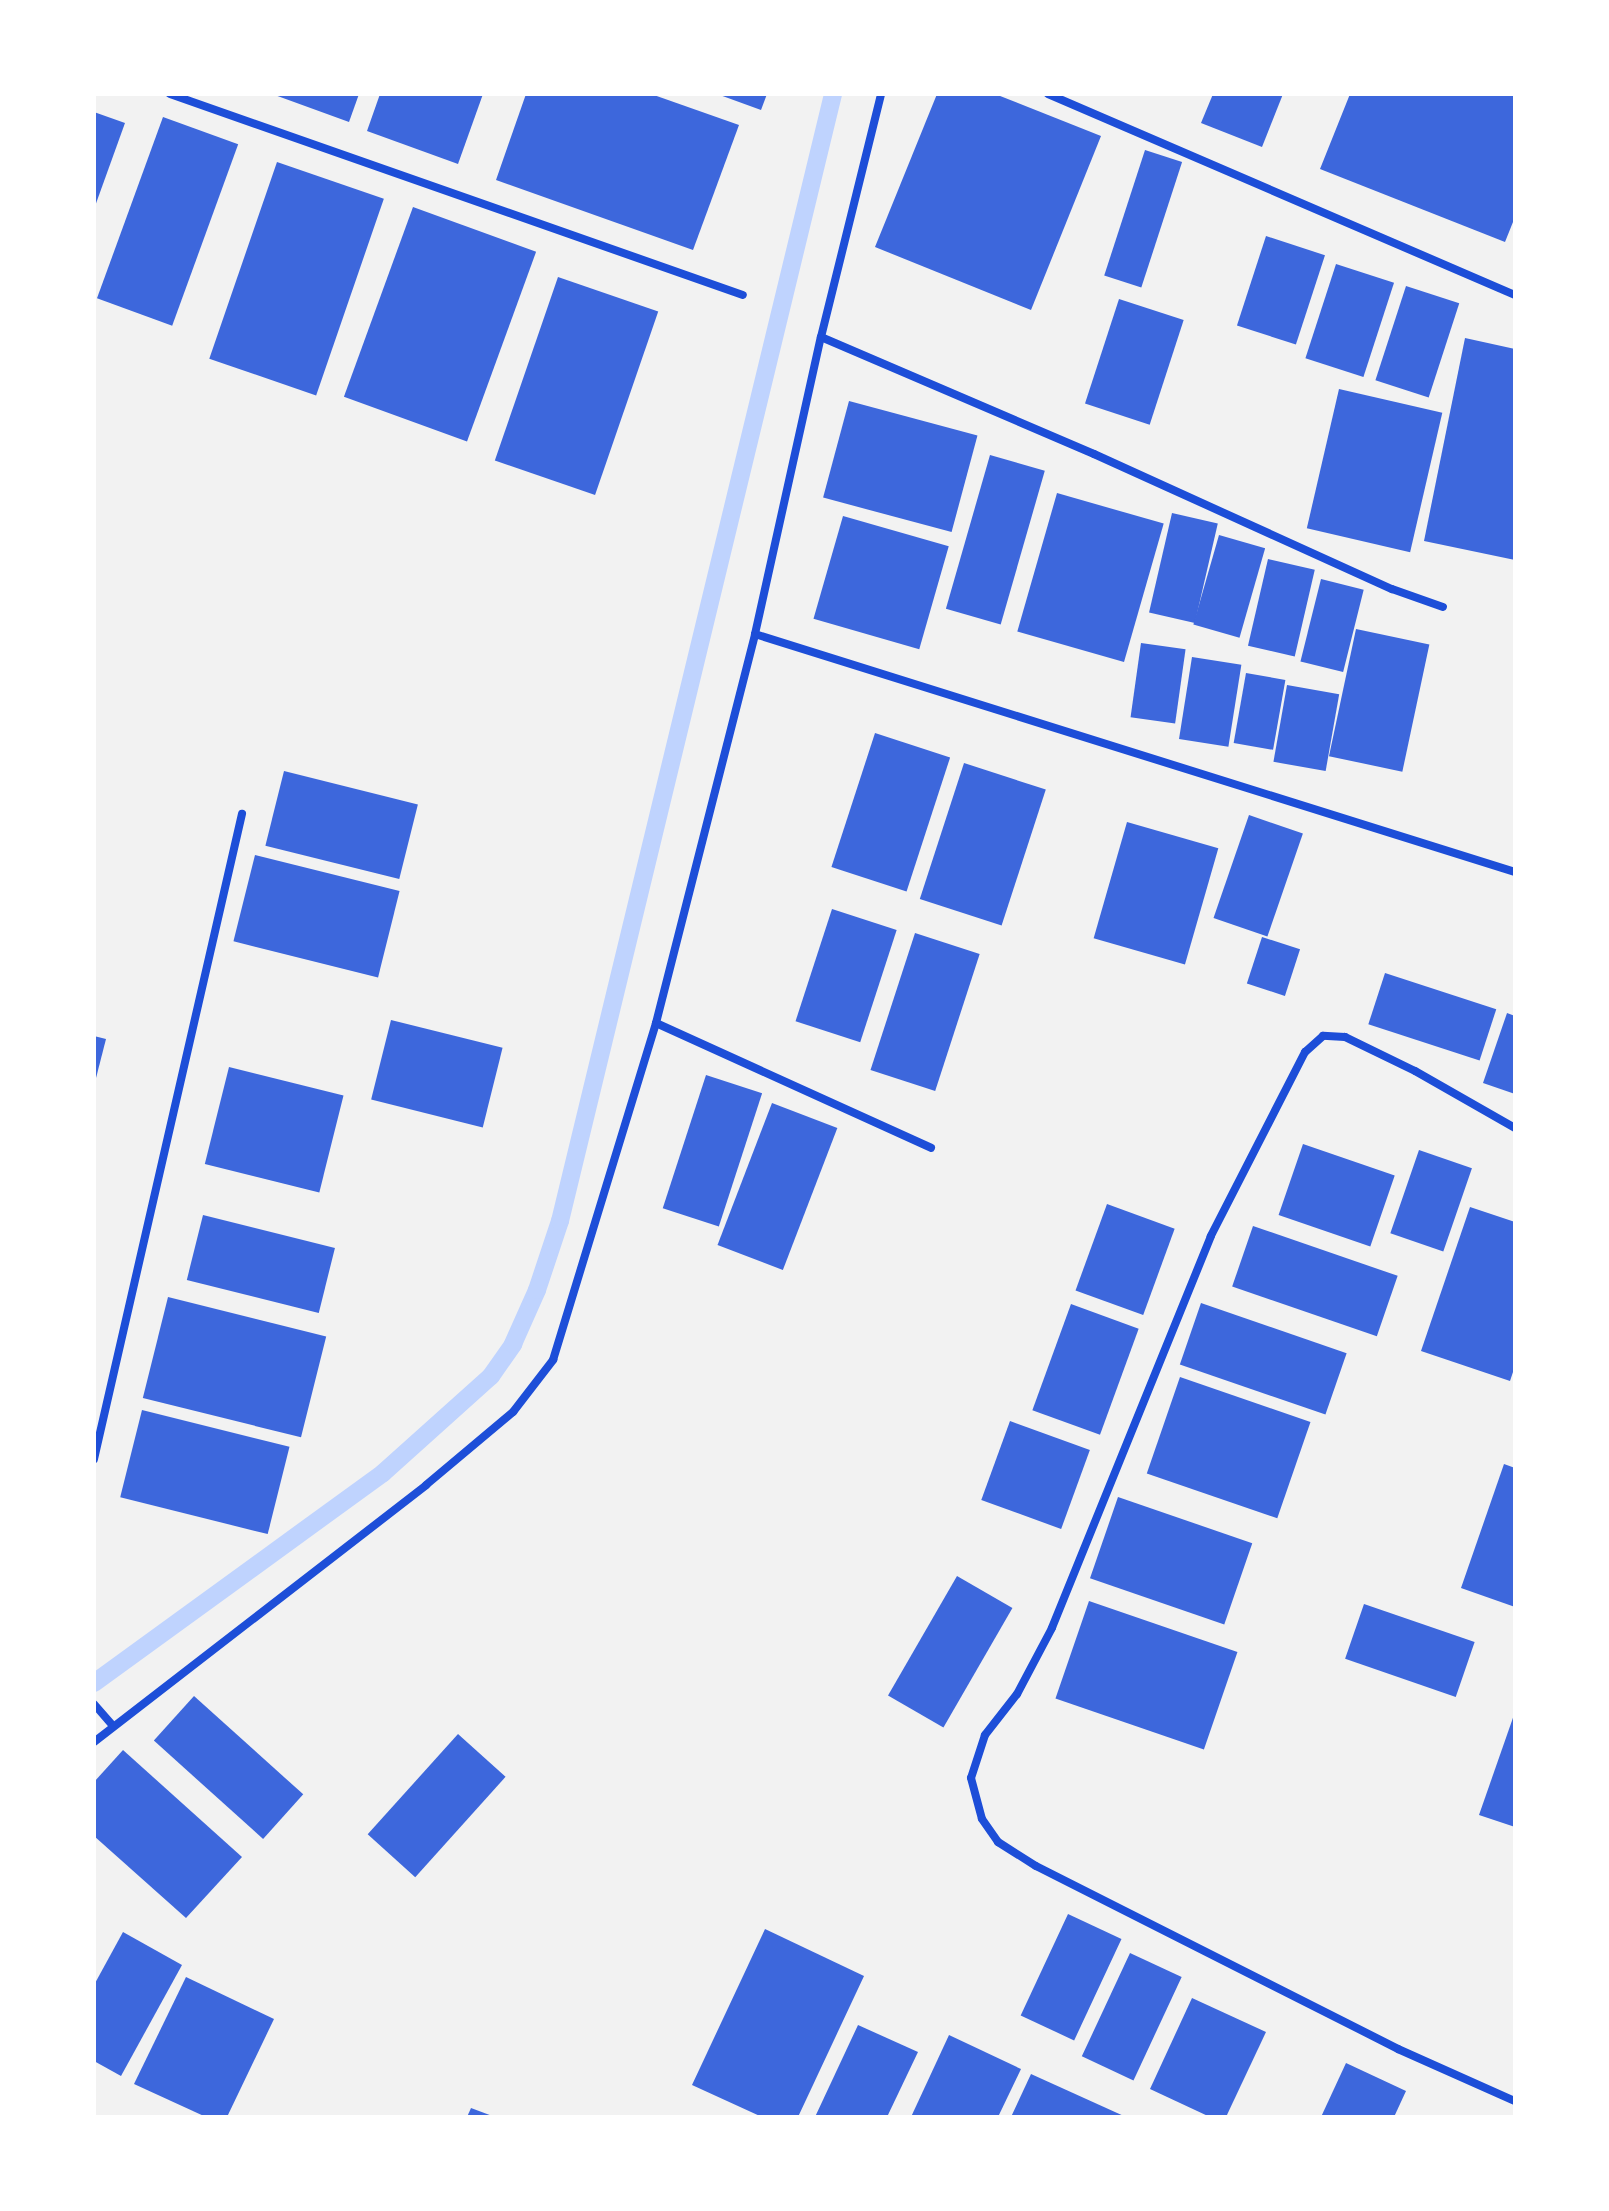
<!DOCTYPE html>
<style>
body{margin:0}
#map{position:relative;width:1609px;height:2211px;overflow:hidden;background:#f2f2f2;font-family:Lato,sans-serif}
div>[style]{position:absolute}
.stream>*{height:18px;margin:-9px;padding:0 9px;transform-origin:9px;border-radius:9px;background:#bfd3fe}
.building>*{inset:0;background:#3d67dc;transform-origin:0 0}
.minor>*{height:8px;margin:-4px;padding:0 4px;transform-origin:4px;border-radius:4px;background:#1d4ed8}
span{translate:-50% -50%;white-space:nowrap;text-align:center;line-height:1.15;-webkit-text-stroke:8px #fff;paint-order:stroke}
.frame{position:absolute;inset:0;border:96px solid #fff;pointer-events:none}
</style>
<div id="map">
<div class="stream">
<i style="left:94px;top:1683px;width:357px;rotate:-36deg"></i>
<i style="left:383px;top:1473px;width:145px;rotate:-41.9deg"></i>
<i style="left:491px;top:1376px;width:39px;rotate:-55deg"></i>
<i style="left:513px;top:1344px;width:59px;rotate:-66deg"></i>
<i style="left:537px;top:1290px;width:73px;rotate:-71.6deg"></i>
<i style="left:560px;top:1221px;width:1160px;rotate:-76.38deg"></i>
</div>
<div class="building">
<i style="clip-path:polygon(272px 94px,359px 94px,349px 122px)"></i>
<i style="clip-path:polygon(380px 94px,483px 94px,458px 164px,367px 131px)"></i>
<i style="clip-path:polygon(526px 94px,651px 94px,739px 125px,693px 250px,496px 180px)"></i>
<i style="clip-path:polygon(717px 94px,767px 94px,761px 110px)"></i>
<i style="clip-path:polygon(937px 94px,995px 94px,1101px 136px,1031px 310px,875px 247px)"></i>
<i style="clip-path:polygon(1213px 94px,1283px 94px,1262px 147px,1201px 123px)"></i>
<i style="clip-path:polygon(1350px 94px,1515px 94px,1515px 217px,1505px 242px,1320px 169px)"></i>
<i style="clip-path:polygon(94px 112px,125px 123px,94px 209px)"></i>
<i style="left:163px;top:117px;width:80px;height:193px;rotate:20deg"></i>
<i style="left:1145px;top:150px;width:39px;height:132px;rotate:18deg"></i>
<i style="left:277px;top:162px;width:113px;height:208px;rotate:19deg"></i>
<i style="left:413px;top:207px;width:131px;height:202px;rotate:20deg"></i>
<i style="left:1266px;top:236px;width:62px;height:94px;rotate:18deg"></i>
<i style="left:1336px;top:264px;width:61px;height:99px;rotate:18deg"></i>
<i style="left:558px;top:277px;width:106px;height:194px;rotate:19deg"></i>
<i style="left:1406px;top:286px;width:56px;height:99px;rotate:18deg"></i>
<i style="left:1119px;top:299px;width:68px;height:110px;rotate:18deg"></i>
<i style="clip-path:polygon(1465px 338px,1515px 349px,1515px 560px,1424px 541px)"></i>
<i style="left:1339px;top:389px;width:106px;height:143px;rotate:13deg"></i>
<i style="left:849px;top:401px;width:133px;height:100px;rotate:15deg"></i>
<i style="left:990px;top:455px;width:57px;height:160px;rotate:16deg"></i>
<i style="left:1057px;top:493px;width:111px;height:144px;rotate:16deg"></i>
<i style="left:1172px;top:513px;width:47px;height:102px;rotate:13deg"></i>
<i style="left:843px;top:516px;width:110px;height:107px;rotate:16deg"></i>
<i style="left:1219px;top:535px;width:48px;height:93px;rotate:16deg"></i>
<i style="left:1268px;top:559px;width:48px;height:89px;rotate:13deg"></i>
<i style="left:1321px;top:579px;width:44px;height:85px;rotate:14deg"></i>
<i style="left:1356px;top:629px;width:75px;height:130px;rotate:12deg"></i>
<i style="left:1141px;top:643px;width:45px;height:75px;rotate:8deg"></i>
<i style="left:1192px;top:657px;width:50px;height:83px;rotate:9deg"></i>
<i style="left:1246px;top:673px;width:40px;height:71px;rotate:10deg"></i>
<i style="left:1287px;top:685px;width:53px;height:78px;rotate:10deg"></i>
<i style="left:875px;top:733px;width:79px;height:141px;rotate:18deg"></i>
<i style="left:964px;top:763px;width:86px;height:143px;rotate:18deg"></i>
<i style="left:284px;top:771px;width:138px;height:77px;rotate:14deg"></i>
<i style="left:1249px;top:815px;width:57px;height:109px;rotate:19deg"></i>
<i style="left:1127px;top:822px;width:95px;height:121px;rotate:16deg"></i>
<i style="left:255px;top:855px;width:149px;height:89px;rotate:14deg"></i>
<i style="left:832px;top:909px;width:68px;height:118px;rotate:18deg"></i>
<i style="left:915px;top:933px;width:68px;height:144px;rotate:18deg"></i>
<i style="left:1262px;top:937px;width:40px;height:49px;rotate:18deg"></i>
<i style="left:1385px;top:973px;width:117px;height:54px;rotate:18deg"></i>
<i style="clip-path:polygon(1507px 1013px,1515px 1016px,1515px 1094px,1483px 1083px)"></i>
<i style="left:391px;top:1020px;width:115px;height:82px;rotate:14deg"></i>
<i style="clip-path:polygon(94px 1036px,106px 1039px,95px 1082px,94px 1082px)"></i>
<i style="left:229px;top:1067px;width:118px;height:100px;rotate:14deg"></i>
<i style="left:706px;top:1075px;width:59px;height:140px;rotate:18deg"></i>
<i style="left:772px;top:1103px;width:70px;height:152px;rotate:21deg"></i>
<i style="left:1303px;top:1144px;width:97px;height:75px;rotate:19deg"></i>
<i style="left:1419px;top:1150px;width:56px;height:88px;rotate:19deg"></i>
<i style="left:1107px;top:1204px;width:72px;height:92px;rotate:20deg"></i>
<i style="clip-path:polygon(1470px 1207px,1515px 1222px,1515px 1366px,1510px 1381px,1421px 1351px)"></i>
<i style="left:203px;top:1215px;width:136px;height:67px;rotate:14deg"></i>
<i style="left:1253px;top:1226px;width:153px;height:64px;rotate:19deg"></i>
<i style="left:168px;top:1297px;width:163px;height:104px;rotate:14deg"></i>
<i style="left:1201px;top:1303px;width:154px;height:65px;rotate:19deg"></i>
<i style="left:1071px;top:1304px;width:72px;height:113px;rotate:20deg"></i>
<i style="left:1180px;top:1377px;width:138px;height:102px;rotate:19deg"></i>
<i style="left:142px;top:1410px;width:152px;height:90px;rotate:14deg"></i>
<i style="left:1010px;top:1421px;width:85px;height:84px;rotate:20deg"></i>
<i style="clip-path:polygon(1504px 1464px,1515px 1468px,1515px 1607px,1461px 1588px)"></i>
<i style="left:1118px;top:1497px;width:142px;height:86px;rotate:19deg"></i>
<i style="left:957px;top:1576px;width:64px;height:138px;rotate:30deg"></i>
<i style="left:1089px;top:1601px;width:157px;height:103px;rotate:19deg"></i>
<i style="left:1364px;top:1604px;width:117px;height:58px;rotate:19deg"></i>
<i style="left:194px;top:1696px;width:147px;height:60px;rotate:42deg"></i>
<i style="clip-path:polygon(1515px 1712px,1515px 1827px,1479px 1815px)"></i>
<i style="left:458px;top:1734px;width:64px;height:135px;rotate:42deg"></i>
<i style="clip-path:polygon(123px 1750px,242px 1857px,186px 1918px,94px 1836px,94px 1782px)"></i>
<i style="left:1068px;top:1914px;width:59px;height:112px;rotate:25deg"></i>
<i style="clip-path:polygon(765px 1929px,864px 1976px,798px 2117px,762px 2117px,692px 2085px)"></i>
<i style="clip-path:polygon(123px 1932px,182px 1965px,121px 2076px,94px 2061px,94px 1985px)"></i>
<i style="left:1130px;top:1953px;width:57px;height:114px;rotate:25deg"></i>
<i style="clip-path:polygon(186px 1977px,274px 2019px,227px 2117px,206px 2117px,134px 2084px)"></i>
<i style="clip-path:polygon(1192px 1998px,1266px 2032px,1226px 2117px,1210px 2117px,1150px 2089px)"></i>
<i style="clip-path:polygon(858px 2025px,918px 2052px,887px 2117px,815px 2117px)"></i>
<i style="clip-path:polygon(949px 2035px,1021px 2069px,998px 2117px,911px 2117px)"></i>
<i style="clip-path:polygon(1346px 2063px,1406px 2091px,1394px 2117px,1321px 2117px)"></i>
<i style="clip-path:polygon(1031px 2074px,1126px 2117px,1011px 2117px)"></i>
<i style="clip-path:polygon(471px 2108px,495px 2117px,467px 2117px)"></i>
</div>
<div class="minor">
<i style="left:170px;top:94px;width:607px;rotate:19.33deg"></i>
<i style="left:1048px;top:94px;width:508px;rotate:23.29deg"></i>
<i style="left:821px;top:337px;width:297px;rotate:23.2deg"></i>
<i style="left:1094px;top:454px;width:327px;rotate:24.4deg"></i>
<i style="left:1392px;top:589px;width:54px;rotate:19.4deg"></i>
<i style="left:755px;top:634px;width:796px;rotate:17.39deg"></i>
<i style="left:656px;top:1023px;width:302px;rotate:24.4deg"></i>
<i style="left:1515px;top:1128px;width:115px;rotate:-150.3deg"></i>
<i style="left:1415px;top:1071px;width:78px;rotate:-154.1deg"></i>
<i style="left:1345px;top:1037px;width:22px;rotate:-177deg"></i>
<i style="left:1323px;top:1036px;width:24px;rotate:138deg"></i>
<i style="left:1305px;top:1052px;width:207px;rotate:117.1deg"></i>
<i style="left:1211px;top:1236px;width:423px;rotate:112.1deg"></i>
<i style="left:1052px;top:1628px;width:75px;rotate:117.9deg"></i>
<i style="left:1017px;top:1694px;width:52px;rotate:128deg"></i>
<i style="left:985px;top:1735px;width:45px;rotate:108deg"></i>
<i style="left:971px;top:1778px;width:42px;rotate:75deg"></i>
<i style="left:982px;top:1819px;width:28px;rotate:55deg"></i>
<i style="left:998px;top:1842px;width:45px;rotate:32.3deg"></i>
<i style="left:1036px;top:1866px;width:406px;rotate:26.8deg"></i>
<i style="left:1398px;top:2049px;width:128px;rotate:24deg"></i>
<i style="left:94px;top:1459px;width:662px;rotate:-77.08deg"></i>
<i style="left:94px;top:1704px;width:28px;rotate:49deg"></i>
<i style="left:94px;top:1742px;width:420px;rotate:-37.7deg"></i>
<i style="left:426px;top:1485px;width:114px;rotate:-40deg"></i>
<i style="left:513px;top:1412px;width:66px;rotate:-52.4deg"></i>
<i style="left:553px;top:1360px;width:352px;rotate:-73deg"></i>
<i style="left:656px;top:1023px;width:401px;rotate:-75.7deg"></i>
<i style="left:755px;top:634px;width:304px;rotate:-77.5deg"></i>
<i style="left:821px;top:337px;width:250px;rotate:-76.1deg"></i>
</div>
<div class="frame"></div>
</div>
